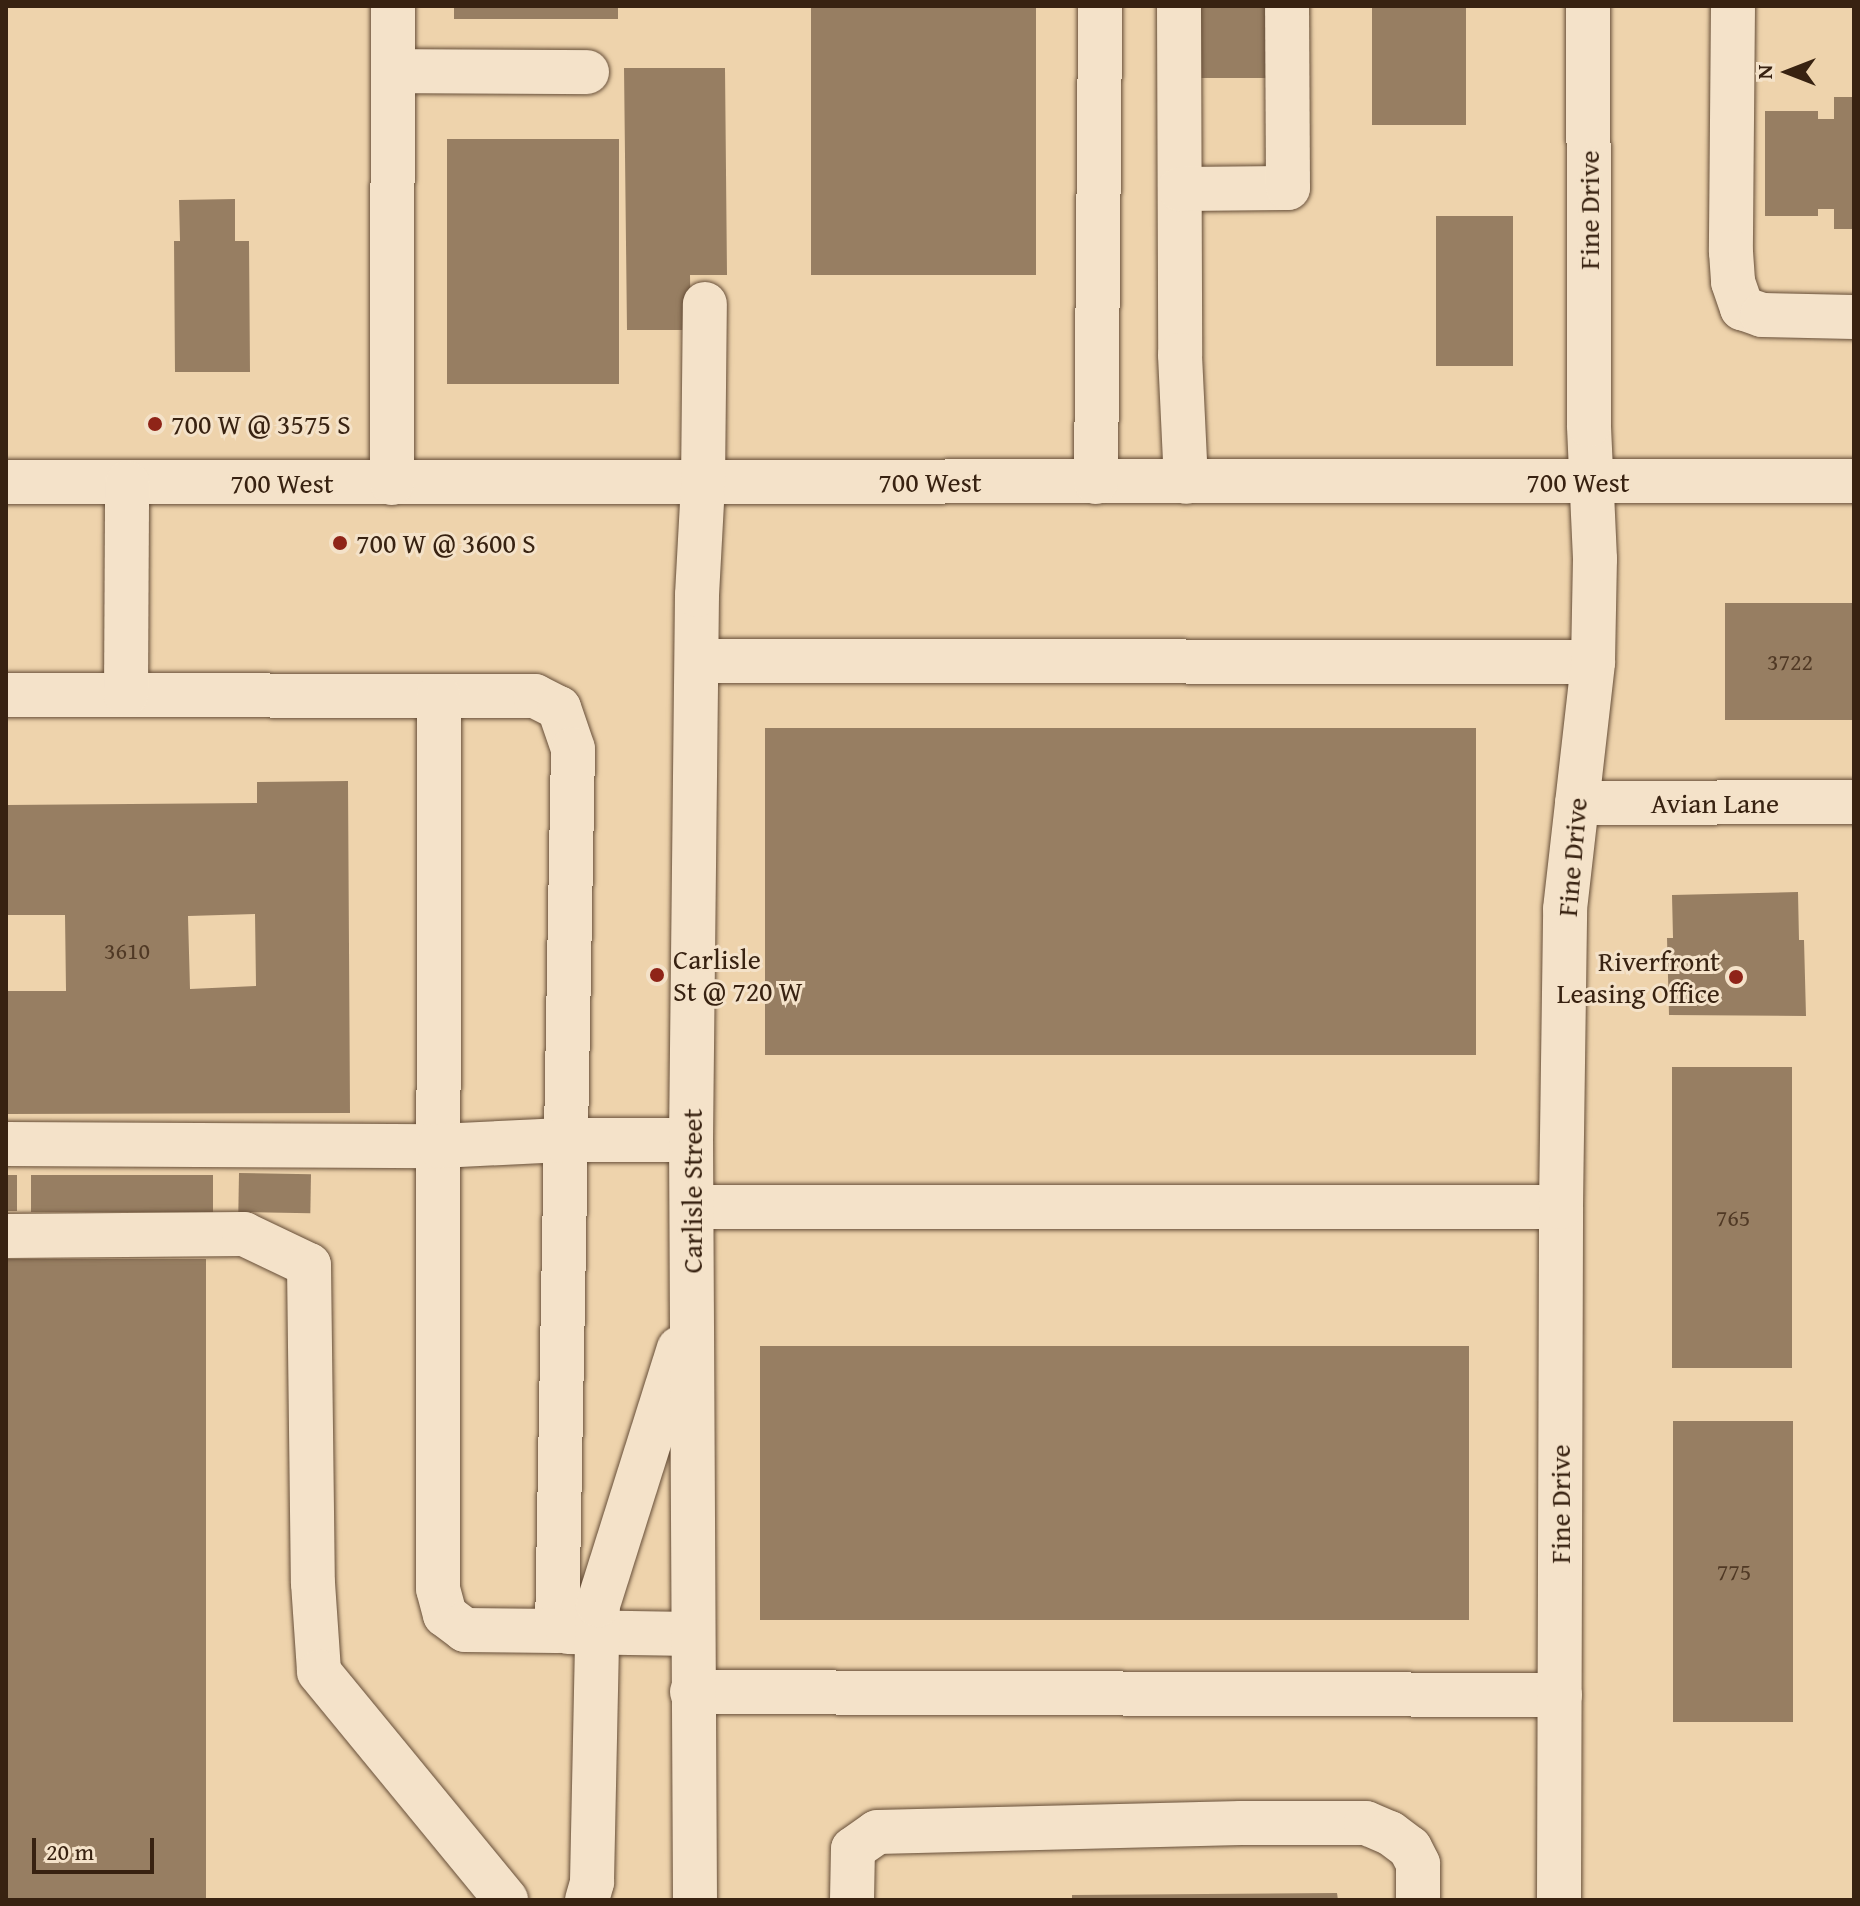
<!DOCTYPE html>
<style>
body{margin:0}
#map{position:relative;width:1860px;height:1906px;overflow:hidden;background:#eed3ac;font-family:"Gentium Book Plus",serif}
div>[style]{position:absolute}
.building>*{inset:0;background:#977e62;transform-origin:0 0}
.roads{filter:drop-shadow(0 0 2px #664e38) drop-shadow(0 0 2px #664e38)}
.minor>*{height:44px;margin:-22px;padding:0 22px;transform-origin:22px;border-radius:22px;background:#f4e2c9}
.dots>*{width:22px;height:22px;translate:-50% -50%;box-sizing:border-box;border:4px solid #f4e2c9;border-radius:50%}
span{translate:-50% -50%;white-space:nowrap;text-align:center;line-height:1.15;-webkit-text-stroke:6px #f4e2c9;paint-order:stroke}
.number-label{font-size:24px;color:#503925}
.number-label span{-webkit-text-stroke-width:0}
.street-label{font-size:28px;color:#382211}
.poi-label{font-size:28px;color:#382211}
.left{translate:0 -50%;text-align:left}
.right{translate:-100% -50%;text-align:right}
.frame{position:absolute;inset:0;border:8px solid #382211;pointer-events:none}
.north{position:absolute;left:1748px;top:32px;width:80px;height:80px;-webkit-text-stroke:6px #f4e2c9;paint-order:stroke;rotate:270deg;font-size:22px;font-weight:700;line-height:32px;text-align:center;color:#382211}
.north::after{content:'';display:block;margin:auto;width:28px;height:36px;background:#382211;clip-path:polygon(50% 0,100% 100%,50% 72%,0 100%)}
.scale{position:absolute;left:32px;top:1838px;width:122px;height:36px;box-sizing:border-box;border:4px solid #382211;border-top:0;padding-left:10px;font-size:24px;line-height:28px;white-space:nowrap;color:#382211;-webkit-text-stroke:6px #f4e2c9;paint-order:stroke}
</style>
<div id="map">
<div class="building">
<i style="left:454px;top:6px;width:164px;height:13px"></i>
<i style="left:811px;top:6px;width:225px;height:269px"></i>
<i style="left:1192px;top:6px;width:76px;height:72px"></i>
<i style="left:1372px;top:6px;width:94px;height:119px"></i>
<i style="clip-path:polygon(624px 68px,725px 68px,727px 275px,690px 275px,691px 330px,627px 330px)"></i>
<i style="clip-path:polygon(1834px 97px,1854px 97px,1854px 229px,1834px 229px,1834px 209px,1818px 209px,1818px 216px,1765px 216px,1765px 111px,1818px 111px,1818px 119px,1834px 119px)"></i>
<i style="left:447px;top:139px;width:172px;height:245px"></i>
<i style="clip-path:polygon(235px 199px,235px 241px,249px 241px,250px 372px,175px 372px,174px 241px,180px 241px,179px 200px)"></i>
<i style="left:1513px;top:216px;width:150px;height:77px;rotate:90deg"></i>
<i style="left:1854px;top:603px;width:117px;height:129px;rotate:90deg"></i>
<i style="left:765px;top:728px;width:711px;height:327px"></i>
<i style="clip-path:polygon(evenodd,348px 781px,350px 1113px,6px 1114px,6px 991px,66px 991px,65px 915px,6px 915px,6px 805px,257px 803px,257px 782px,348px 781px,255px 914px,256px 986px,190px 989px,188px 916px,255px 914px)"></i>
<i style="clip-path:polygon(1798px 892px,1799px 940px,1804px 940px,1806px 1016px,1669px 1015px,1667px 938px,1673px 938px,1672px 895px)"></i>
<i style="left:1792px;top:1067px;width:301px;height:120px;rotate:90deg"></i>
<i style="left:239px;top:1173px;width:72px;height:39px;rotate:1deg"></i>
<i style="left:6px;top:1175px;width:11px;height:36px"></i>
<i style="left:31px;top:1175px;width:182px;height:37px"></i>
<i style="left:6px;top:1259px;width:200px;height:641px"></i>
<i style="left:760px;top:1346px;width:709px;height:274px"></i>
<i style="left:1793px;top:1421px;width:301px;height:120px;rotate:90deg"></i>
<i style="clip-path:polygon(1337px 1893px,1338px 1900px,1072px 1900px,1072px 1895px)"></i>
</div>
<div class="roads">
<div class="minor">
<i style="left:1179px;top:6px;width:349px;rotate:89.8deg"></i>
<i style="left:1180px;top:355px;width:127px;rotate:87.3deg"></i>
<i style="left:1733px;top:6px;width:246px;rotate:90.5deg"></i>
<i style="left:1731px;top:252px;width:30px;rotate:86deg"></i>
<i style="left:1733px;top:282px;width:28px;rotate:71deg"></i>
<i style="left:1742px;top:308px;width:21px;rotate:19deg"></i>
<i style="left:1762px;top:315px;width:92px;rotate:1.2deg"></i>
<i style="left:393px;top:71px;width:194px;rotate:0.3deg"></i>
<i style="left:1180px;top:189px;width:108px;rotate:-0.5deg"></i>
<i style="left:1288px;top:188px;width:182px;rotate:-90.3deg"></i>
<i style="left:6px;top:482px;width:1848px;rotate:-0.03deg"></i>
<i style="left:1096px;top:482px;width:476px;rotate:-89.5deg"></i>
<i style="left:392px;top:483px;width:477px;rotate:-89.9deg"></i>
<i style="left:697px;top:661px;width:896px;rotate:0.06deg"></i>
<i style="left:6px;top:695px;width:529px;rotate:0.11deg"></i>
<i style="left:535px;top:696px;width:27px;rotate:27deg"></i>
<i style="left:559px;top:708px;width:43px;rotate:71.1deg"></i>
<i style="left:573px;top:749px;width:882px;rotate:91.04deg"></i>
<i style="left:557px;top:1631px;width:92px;rotate:-179.4deg"></i>
<i style="left:465px;top:1630px;width:25px;rotate:-143deg"></i>
<i style="left:445px;top:1615px;width:27px;rotate:-105deg"></i>
<i style="left:438px;top:1589px;width:893px;rotate:-89.94deg"></i>
<i style="left:126px;top:695px;width:212px;rotate:-89.7deg"></i>
<i style="left:1577px;top:803px;width:277px;rotate:-0.2deg"></i>
<i style="left:6px;top:1144px;width:433px;rotate:0.3deg"></i>
<i style="left:439px;top:1146px;width:124px;rotate:-2.8deg"></i>
<i style="left:563px;top:1140px;width:128px"></i>
<i style="left:692px;top:1207px;width:869px"></i>
<i style="left:6px;top:1236px;width:238px;rotate:-0.5deg"></i>
<i style="left:244px;top:1234px;width:72px;rotate:25.5deg"></i>
<i style="left:309px;top:1265px;width:318px;rotate:89.3deg"></i>
<i style="left:313px;top:1583px;width:89px;rotate:86.1deg"></i>
<i style="left:319px;top:1672px;width:295px;rotate:50.6deg"></i>
<i style="left:568px;top:1632px;width:124px;rotate:0.9deg"></i>
<i style="left:692px;top:1692px;width:868px;rotate:0.2deg"></i>
<i style="left:587px;top:1900px;width:19px;rotate:-74deg"></i>
<i style="left:592px;top:1882px;width:277px;rotate:-88.8deg"></i>
<i style="left:598px;top:1605px;width:269px;rotate:-72.5deg"></i>
<i style="left:695px;top:1900px;width:760px;rotate:-90.3deg"></i>
<i style="left:691px;top:1140px;width:545px;rotate:-89.37deg"></i>
<i style="left:697px;top:595px;width:112px;rotate:-86.9deg"></i>
<i style="left:703px;top:483px;width:179px;rotate:-89.4deg"></i>
<i style="left:852px;top:1900px;width:51px;rotate:-88.9deg"></i>
<i style="left:853px;top:1849px;width:29px;rotate:-35deg"></i>
<i style="left:877px;top:1832px;width:364px;rotate:-1.4deg"></i>
<i style="left:1241px;top:1823px;width:125px"></i>
<i style="left:1366px;top:1823px;width:26px;rotate:23deg"></i>
<i style="left:1390px;top:1833px;width:25px;rotate:37deg"></i>
<i style="left:1410px;top:1848px;width:18px;rotate:63deg"></i>
<i style="left:1418px;top:1864px;width:36px;rotate:90deg"></i>
<i style="left:1559px;top:1900px;width:693px;rotate:-89.83deg"></i>
<i style="left:1561px;top:1207px;width:298px;rotate:-89.2deg"></i>
<i style="left:1565px;top:909px;width:249px;rotate:-83.5deg"></i>
<i style="left:1593px;top:662px;width:103px;rotate:-88.9deg"></i>
<i style="left:1595px;top:559px;width:134px;rotate:-92.6deg"></i>
<i style="left:1589px;top:425px;width:419px;rotate:-90.1deg"></i>
</div>
</div>
<div class="dots">
<i style="left:155px;top:424px;background:#8f2418"></i>
<i style="left:340px;top:543px;background:#8f2418"></i>
<i style="left:657px;top:975px;background:#8f2418"></i>
<i style="left:1736px;top:977px;background:#8f2418"></i>
</div>
<div class="number-label">
<span style="left:1790px;top:662px">3722</span>
<span style="left:127px;top:951px">3610</span>
<span style="left:1733px;top:1218px">765</span>
<span style="left:1734px;top:1572px">775</span>
</div>
<div class="street-label">
<span style="left:1589px;top:210px;rotate:-90deg">Fine Drive</span>
<span style="left:930px;top:482px">700 West</span>
<span style="left:1578px;top:482px">700 West</span>
<span style="left:282px;top:483px">700 West</span>
<span style="left:1715px;top:803px">Avian Lane</span>
<span style="left:1572px;top:857px;rotate:-85deg">Fine Drive</span>
<span style="left:692px;top:1191px;rotate:-90deg">Carlisle Street</span>
<span style="left:1560px;top:1504px;rotate:-90deg">Fine Drive</span>
</div>
<div class="poi-label">
<span class="left" style="left:171px;top:424px">700 W @ 3575 S</span>
<span class="left" style="left:356px;top:543px">700 W @ 3600 S</span>
<span class="left" style="left:673px;top:975px">Carlisle<br>St @ 720 W</span>
<span class="right" style="left:1720px;top:977px">Riverfront<br>Leasing Office</span>
</div>
<div class="frame"></div>
<div class="north">N</div>
<div class="scale">20 m</div>
</div>
